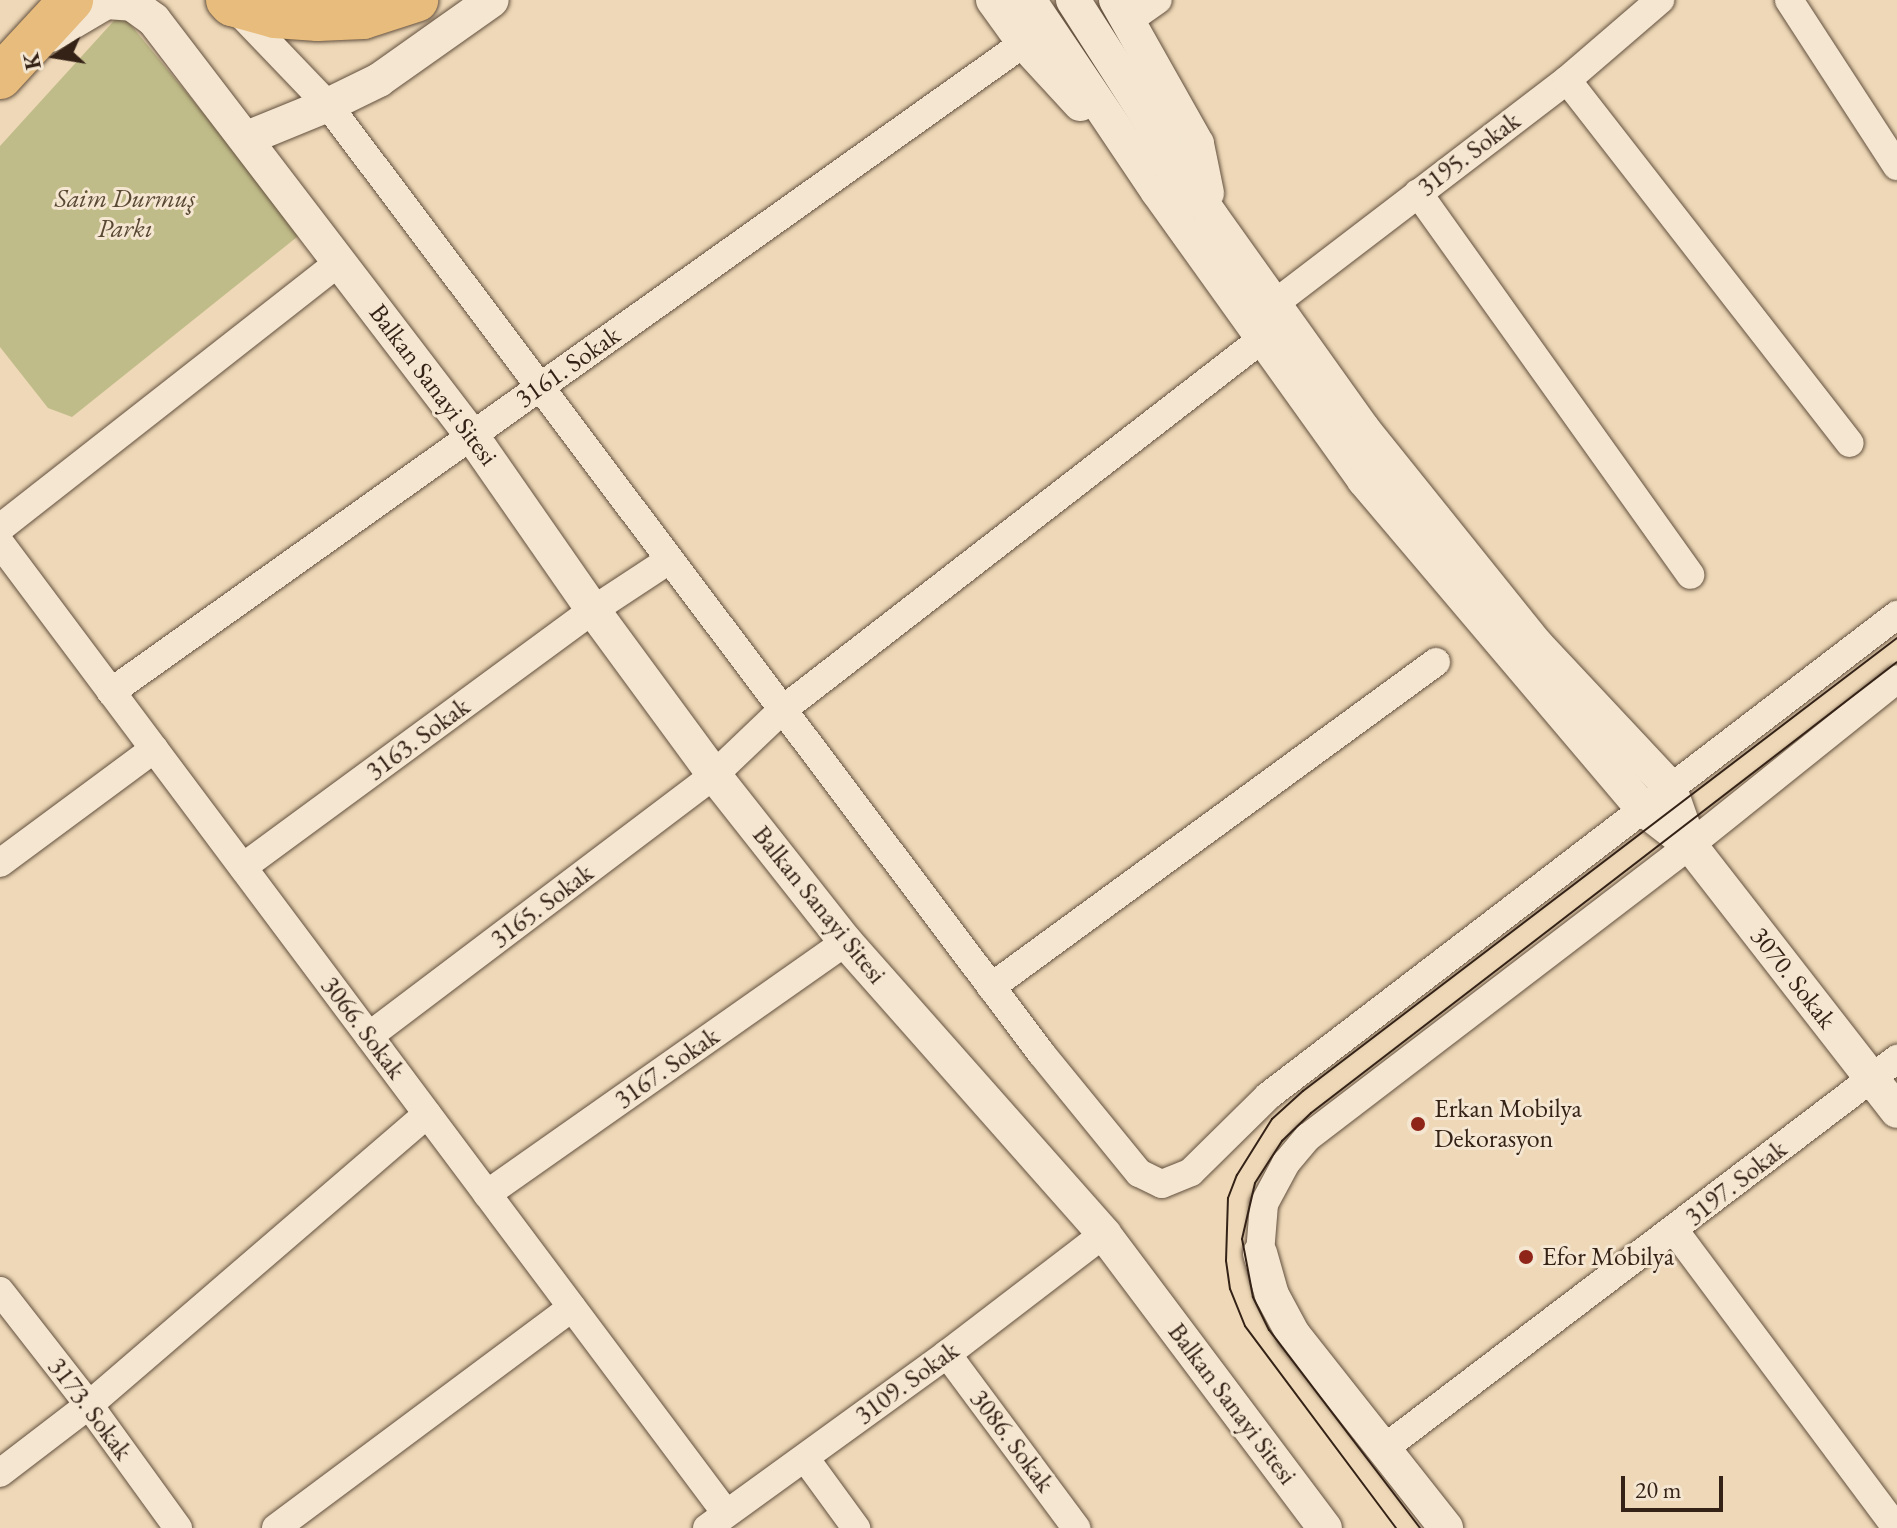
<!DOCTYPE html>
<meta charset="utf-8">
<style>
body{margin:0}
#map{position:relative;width:1897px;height:1528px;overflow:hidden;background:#eed8b7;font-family:"EB Garamond",serif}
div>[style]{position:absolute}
.green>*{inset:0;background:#c0bc89}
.roads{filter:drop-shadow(0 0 2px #63503f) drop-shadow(0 0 2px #63503f)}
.minor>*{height:28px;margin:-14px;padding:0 14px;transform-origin:14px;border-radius:14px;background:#f4e6d0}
.tertiary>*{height:34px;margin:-17px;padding:0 17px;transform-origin:17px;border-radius:17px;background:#f4e6d0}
.trunk>*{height:44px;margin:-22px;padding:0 22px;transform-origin:22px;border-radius:22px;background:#e7bc7c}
.tram>*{height:2px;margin:-1px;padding:0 1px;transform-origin:1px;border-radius:1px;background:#352217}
.dots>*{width:22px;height:22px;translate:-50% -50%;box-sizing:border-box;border:4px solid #f4e6d0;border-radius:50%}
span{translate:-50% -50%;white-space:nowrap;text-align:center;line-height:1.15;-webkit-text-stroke:6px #f4e6d0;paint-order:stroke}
.street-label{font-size:26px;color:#352217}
.park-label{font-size:26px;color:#584834;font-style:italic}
.poi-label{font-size:26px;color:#352217}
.left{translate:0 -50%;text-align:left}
.north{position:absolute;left:16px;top:16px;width:80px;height:80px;-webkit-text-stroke:6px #f4e6d0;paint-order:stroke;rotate:258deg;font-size:22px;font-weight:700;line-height:32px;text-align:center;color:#352217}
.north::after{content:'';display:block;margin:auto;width:28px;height:36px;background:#352217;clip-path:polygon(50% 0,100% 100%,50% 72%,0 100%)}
.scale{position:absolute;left:1621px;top:1476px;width:102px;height:36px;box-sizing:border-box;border:4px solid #352217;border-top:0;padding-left:10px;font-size:24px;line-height:28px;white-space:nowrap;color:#352217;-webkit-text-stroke:6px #f4e6d0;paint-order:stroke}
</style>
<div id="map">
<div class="green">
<i style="clip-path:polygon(121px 13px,302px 233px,72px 417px,48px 408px,0 347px,0 146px)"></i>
</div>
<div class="roads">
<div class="minor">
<i style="left:1789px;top:0;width:198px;rotate:57deg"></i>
<i style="left:236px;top:9px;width:133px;rotate:46.2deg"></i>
<i style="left:328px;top:105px;width:1186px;rotate:53.05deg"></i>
<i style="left:1041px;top:1053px;width:155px;rotate:50.8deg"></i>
<i style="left:1139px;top:1173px;width:25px;rotate:26deg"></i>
<i style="left:1162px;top:1184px;width:31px;rotate:-22deg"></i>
<i style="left:1191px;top:1172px;width:108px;rotate:-44.6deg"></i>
<i style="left:1268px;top:1096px;width:792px;rotate:-37.41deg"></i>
<i style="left:1129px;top:20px;width:35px;rotate:-35deg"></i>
<i style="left:1567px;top:80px;width:460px;rotate:52.1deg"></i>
<i style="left:1418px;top:193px;width:469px;rotate:54.5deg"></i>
<i style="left:1274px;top:304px;width:369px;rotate:-37.4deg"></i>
<i style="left:1567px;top:80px;width:123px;rotate:-40.7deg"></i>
<i style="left:0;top:528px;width:433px;rotate:-38.1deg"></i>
<i style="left:0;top:543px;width:1212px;rotate:53.19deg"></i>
<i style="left:111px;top:692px;width:1120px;rotate:-35.41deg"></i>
<i style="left:0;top:863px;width:192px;rotate:-36.5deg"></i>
<i style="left:243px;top:867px;width:434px;rotate:-36.3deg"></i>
<i style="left:593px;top:610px;width:91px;rotate:-33.3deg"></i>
<i style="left:991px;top:987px;width:551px;rotate:-36.14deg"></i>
<i style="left:369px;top:1036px;width:433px;rotate:-37.1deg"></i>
<i style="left:714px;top:775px;width:93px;rotate:-43.7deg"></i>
<i style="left:781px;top:711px;width:609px;rotate:-37.73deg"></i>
<i style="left:487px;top:1194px;width:439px;rotate:-35.1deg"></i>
<i style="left:1675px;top:1231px;width:370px;rotate:53.3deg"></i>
<i style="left:1260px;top:1253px;width:49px;rotate:-85.3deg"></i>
<i style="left:1264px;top:1204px;width:47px;rotate:-61.8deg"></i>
<i style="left:1286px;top:1163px;width:34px;rotate:-50deg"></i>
<i style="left:1308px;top:1137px;width:481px;rotate:-37.4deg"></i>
<i style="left:1690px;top:845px;width:265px;rotate:-38.7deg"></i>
<i style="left:0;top:1291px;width:145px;rotate:52deg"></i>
<i style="left:89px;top:1405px;width:152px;rotate:54.1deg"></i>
<i style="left:947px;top:1354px;width:217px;rotate:53.4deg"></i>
<i style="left:1382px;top:1450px;width:647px;rotate:-37.21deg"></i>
<i style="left:805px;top:1458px;width:87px;rotate:53.9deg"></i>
<i style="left:0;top:1473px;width:112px;rotate:-37.4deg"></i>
<i style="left:89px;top:1405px;width:446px;rotate:-40.7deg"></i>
<i style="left:276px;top:1528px;width:369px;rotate:-36.7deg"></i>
<i style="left:707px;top:1528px;width:296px;rotate:-35.9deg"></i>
<i style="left:947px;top:1354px;width:198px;rotate:-37.4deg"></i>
</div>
<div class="tertiary">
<i style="left:993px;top:0;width:53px;rotate:54.2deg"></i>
<i style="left:1024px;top:43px;width:83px;rotate:47.4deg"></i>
<i style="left:1029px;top:0;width:231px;rotate:56.1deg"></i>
<i style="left:1158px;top:192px;width:354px;rotate:54.4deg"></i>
<i style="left:1364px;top:480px;width:430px;rotate:49.7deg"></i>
<i style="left:1642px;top:808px;width:61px;rotate:37.6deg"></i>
<i style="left:1690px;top:845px;width:337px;rotate:52.1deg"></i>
<i style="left:1073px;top:0;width:258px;rotate:57.4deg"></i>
<i style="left:1212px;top:217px;width:260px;rotate:54.5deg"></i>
<i style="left:1363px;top:429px;width:276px;rotate:51.2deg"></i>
<i style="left:1536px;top:644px;width:195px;rotate:46.9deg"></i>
<i style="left:1669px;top:786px;width:63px;rotate:70.4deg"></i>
<i style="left:1116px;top:0;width:165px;rotate:60.6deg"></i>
<i style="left:1197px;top:144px;width:50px;rotate:78.5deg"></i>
<i style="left:50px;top:35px;width:65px;rotate:-30.5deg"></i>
<i style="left:106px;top:2px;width:26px;rotate:4deg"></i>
<i style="left:132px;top:4px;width:27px;rotate:36deg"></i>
<i style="left:154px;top:20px;width:524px;rotate:52.6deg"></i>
<i style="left:472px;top:436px;width:212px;rotate:55.2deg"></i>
<i style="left:593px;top:610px;width:205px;rotate:53.7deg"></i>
<i style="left:714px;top:775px;width:213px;rotate:51.7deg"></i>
<i style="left:846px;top:942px;width:390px;rotate:48.5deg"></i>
<i style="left:1104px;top:1234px;width:368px;rotate:53.1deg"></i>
<i style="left:247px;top:138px;width:87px;rotate:-22.2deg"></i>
<i style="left:328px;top:105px;width:57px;rotate:-26.1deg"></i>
<i style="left:379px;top:80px;width:138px;rotate:-35.3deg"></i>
<i style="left:1260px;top:1253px;width:44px;rotate:74.1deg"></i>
<i style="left:1272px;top:1295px;width:44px;rotate:61.7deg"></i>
<i style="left:1293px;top:1334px;width:247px;rotate:51.7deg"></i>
</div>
<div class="trunk">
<i style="left:228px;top:0;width:6px;rotate:45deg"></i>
<i style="left:232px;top:4px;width:45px;rotate:15.6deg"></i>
<i style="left:275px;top:16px;width:43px;rotate:4deg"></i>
<i style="left:318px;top:19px;width:45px;rotate:-2.5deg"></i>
<i style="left:363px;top:17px;width:56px;rotate:-17.8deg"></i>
<i style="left:0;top:77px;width:105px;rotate:-47.3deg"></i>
</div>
</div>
<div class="tram">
<i style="left:1396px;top:1528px;width:252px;rotate:-126.8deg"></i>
<i style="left:1245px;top:1326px;width:40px;rotate:-112deg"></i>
<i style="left:1230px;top:1289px;width:28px;rotate:-98deg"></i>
<i style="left:1226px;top:1261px;width:63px;rotate:-88.2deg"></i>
<i style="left:1228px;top:1198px;width:25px;rotate:-69deg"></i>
<i style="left:1237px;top:1175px;width:66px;rotate:-58deg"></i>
<i style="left:1272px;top:1119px;width:42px;rotate:-42.1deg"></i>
<i style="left:1303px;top:1091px;width:747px;rotate:-37.33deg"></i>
<i style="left:1420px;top:1528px;width:249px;rotate:-127.3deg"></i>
<i style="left:1269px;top:1330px;width:37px;rotate:-116deg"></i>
<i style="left:1253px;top:1297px;width:59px;rotate:-100.7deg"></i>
<i style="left:1242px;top:1239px;width:57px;rotate:-76.9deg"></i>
<i style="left:1255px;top:1183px;width:50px;rotate:-57.3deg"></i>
<i style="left:1282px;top:1141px;width:40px;rotate:-44deg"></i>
<i style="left:1311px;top:1113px;width:739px;rotate:-37.58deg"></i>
</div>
<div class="dots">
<i style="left:1418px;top:1124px;background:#8f2418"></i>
<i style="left:1526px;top:1257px;background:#8f2418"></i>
</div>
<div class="street-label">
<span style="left:1469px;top:154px;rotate:-37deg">3195. Sokak</span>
<span style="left:568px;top:367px;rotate:-35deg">3161. Sokak</span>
<span style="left:433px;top:385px;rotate:53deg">Balkan Sanayi Sitesi</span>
<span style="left:418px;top:739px;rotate:-36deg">3163. Sokak</span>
<span style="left:819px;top:905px;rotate:51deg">Balkan Sanayi Sitesi</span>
<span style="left:542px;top:906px;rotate:-37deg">3165. Sokak</span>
<span style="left:1793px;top:978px;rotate:52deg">3070. Sokak</span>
<span style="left:363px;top:1028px;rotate:53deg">3066. Sokak</span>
<span style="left:667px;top:1068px;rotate:-35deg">3167. Sokak</span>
<span style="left:1736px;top:1183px;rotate:-38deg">3197. Sokak</span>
<span style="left:907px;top:1383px;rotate:-36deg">3109. Sokak</span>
<span style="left:1232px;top:1404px;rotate:53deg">Balkan Sanayi Sitesi</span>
<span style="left:90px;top:1409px;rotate:53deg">3173. Sokak</span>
<span style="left:1012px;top:1441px;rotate:53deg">3086. Sokak</span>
</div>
<div class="park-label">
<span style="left:125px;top:214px">Saim Durmuş<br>Parkı</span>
</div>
<div class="poi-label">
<span class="left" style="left:1434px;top:1124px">Erkan Mobilya<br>Dekorasyon</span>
<span class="left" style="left:1542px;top:1257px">Efor Mobilya</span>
</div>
<div class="north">K</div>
<div class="scale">20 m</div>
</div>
